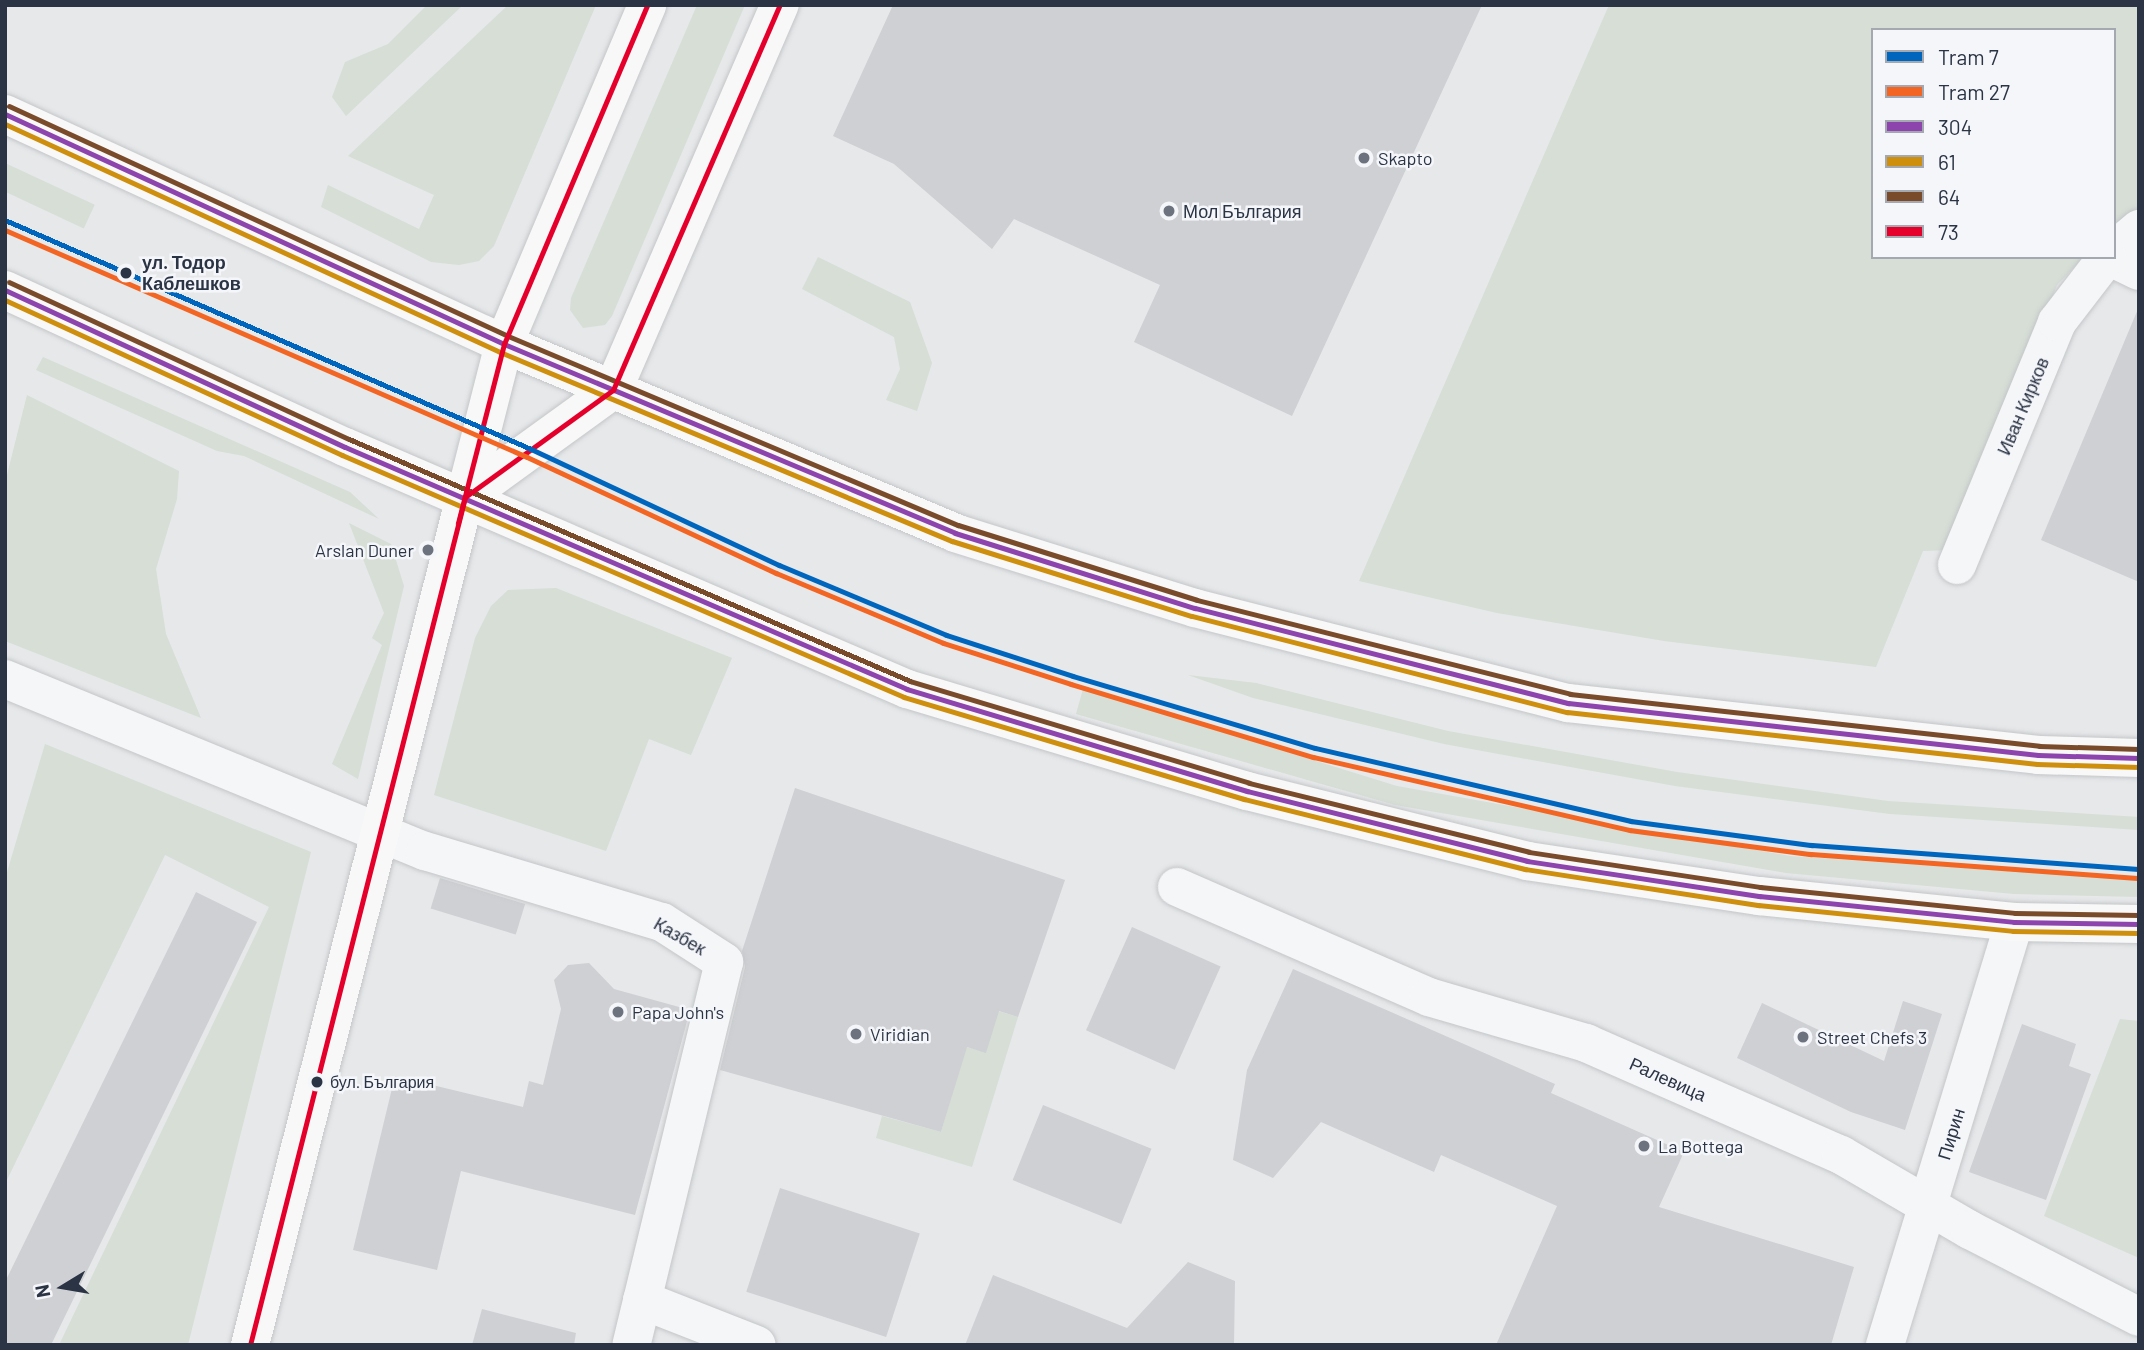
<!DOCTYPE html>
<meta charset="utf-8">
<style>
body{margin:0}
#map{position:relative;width:2144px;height:1350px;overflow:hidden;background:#e6e8ea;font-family:Barlow,sans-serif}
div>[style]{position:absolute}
.green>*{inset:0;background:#d6ded6;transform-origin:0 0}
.building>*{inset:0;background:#ced0d3;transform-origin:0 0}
.roads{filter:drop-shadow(0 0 2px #c4c6c8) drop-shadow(0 0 2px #c4c6c8)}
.minor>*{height:38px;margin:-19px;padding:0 19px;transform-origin:19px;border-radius:19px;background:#f5f6f7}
.secondary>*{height:38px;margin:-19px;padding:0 19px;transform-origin:19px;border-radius:19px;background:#f8f8f8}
.primary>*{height:38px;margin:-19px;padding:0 19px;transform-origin:19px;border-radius:19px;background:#f8f8f8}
.bus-1>*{height:5px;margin:-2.5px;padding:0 2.5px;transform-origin:2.5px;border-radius:2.5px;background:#8e44ad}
.bus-2>*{height:5px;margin:-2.5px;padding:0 2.5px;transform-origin:2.5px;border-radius:2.5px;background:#ce8f0e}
.bus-3>*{height:5px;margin:-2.5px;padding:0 2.5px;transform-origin:2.5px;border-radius:2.5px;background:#7a4b2a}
.bus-4>*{height:5px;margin:-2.5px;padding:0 2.5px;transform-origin:2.5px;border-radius:2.5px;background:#e4002b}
.tram-1>*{height:5px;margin:-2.5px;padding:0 2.5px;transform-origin:2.5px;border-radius:2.5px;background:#0065bd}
.tram-2>*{height:5px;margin:-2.5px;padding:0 2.5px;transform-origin:2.5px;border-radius:2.5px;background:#f26522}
.dots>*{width:19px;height:19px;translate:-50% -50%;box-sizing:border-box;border:4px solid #f4f6f9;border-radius:50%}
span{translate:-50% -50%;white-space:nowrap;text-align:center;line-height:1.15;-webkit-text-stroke:5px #f4f6f9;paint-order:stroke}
.bus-label{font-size:16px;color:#2b3445}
.left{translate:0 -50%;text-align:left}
.poi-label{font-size:18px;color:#2b3445}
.right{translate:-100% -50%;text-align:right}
.stop-label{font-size:18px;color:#2b3445;font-weight:700}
.street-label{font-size:18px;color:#2b3445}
.frame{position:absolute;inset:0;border:7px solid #2b3445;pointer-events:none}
.legend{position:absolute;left:1871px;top:28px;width:245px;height:231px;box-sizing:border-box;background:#f4f6f9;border:2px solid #a4a8b1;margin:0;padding:9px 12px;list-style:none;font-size:21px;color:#2b3445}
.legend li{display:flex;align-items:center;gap:14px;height:35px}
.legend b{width:35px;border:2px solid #a4a8b1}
.north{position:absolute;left:28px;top:1252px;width:70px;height:70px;-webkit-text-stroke:5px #f4f6f9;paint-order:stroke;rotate:259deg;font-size:19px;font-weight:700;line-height:28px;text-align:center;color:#2b3445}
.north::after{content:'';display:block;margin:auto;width:24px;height:32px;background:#2b3445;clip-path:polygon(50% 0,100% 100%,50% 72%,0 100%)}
</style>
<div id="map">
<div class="green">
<i style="clip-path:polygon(427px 5px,463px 5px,346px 116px,332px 97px,345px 62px,388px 44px)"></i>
<i style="clip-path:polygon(508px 5px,596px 5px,494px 246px,479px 261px,459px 265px,431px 262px,321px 207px,328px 185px,419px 229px,434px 195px,348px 156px)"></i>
<i style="clip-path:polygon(697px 5px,745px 5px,612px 316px,605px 325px,583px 328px,570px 310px,571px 298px)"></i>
<i style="clip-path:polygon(1609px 5px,2139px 5px,2139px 208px,2114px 226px,2114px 30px,1873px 30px,1873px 257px,2084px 257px,2057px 285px,1950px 550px,1923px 551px,1876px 667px,1664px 641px,1497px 613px,1359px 581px)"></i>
<i style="left:5px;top:163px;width:99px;height:26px;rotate:25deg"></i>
<i style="clip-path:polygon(818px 257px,910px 302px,932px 363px,917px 411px,886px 400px,900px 369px,894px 337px,802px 289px)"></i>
<i style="clip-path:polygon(43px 357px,350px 492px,379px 519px,244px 456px,217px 451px,36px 370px)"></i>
<i style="clip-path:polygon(27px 395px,179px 471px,177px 499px,156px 569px,166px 634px,201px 718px,5px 641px,5px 483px)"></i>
<i style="clip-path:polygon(349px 523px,391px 544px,404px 586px,358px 779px,332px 764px,382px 645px,372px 638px,384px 613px)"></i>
<i style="clip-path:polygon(556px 588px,732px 658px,691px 755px,649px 739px,606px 851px,434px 795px,475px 638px,491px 606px,508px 590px)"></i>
<i style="clip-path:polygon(1188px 675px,1256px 683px,1448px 731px,1677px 772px,1888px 801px,2139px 817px,2139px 830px,1890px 814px,1675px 786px,1444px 744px,1253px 698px)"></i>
<i style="clip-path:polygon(1083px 689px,1397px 786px,1790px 856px,2139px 880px,2139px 897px,2014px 894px,1786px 873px,1395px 805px,1076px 714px)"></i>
<i style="clip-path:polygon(45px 744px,311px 852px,188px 1345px,59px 1345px,269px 907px,165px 855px,5px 1184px,5px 879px)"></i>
<i style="clip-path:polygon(817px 957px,1018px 1017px,972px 1167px,876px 1138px,882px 1116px,941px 1132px,966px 1047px,986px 1052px)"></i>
<i style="clip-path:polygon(2120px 1019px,2139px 1021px,2139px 1258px,2044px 1216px)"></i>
</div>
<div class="building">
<i style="clip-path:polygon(893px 5px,1482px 5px,1292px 416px,1134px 342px,1160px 285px,1014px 219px,992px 249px,894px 164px,833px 136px)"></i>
<i style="clip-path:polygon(2138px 309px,2139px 309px,2139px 582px,2041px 540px)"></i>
<i style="clip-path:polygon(795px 788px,1065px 880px,1018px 1017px,999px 1011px,986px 1053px,967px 1047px,941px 1132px,720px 1070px,745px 967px,742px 951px)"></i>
<i style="left:440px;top:878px;width:89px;height:32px;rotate:17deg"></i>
<i style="clip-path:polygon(196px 892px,257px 922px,51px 1345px,5px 1345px,5px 1282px)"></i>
<i style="left:1132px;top:927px;width:97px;height:113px;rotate:24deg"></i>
<i style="clip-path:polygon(589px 963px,614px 989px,690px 1010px,635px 1215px,461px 1171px,437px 1270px,353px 1250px,395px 1076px,523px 1107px,529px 1081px,543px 1085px,561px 1009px,554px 980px,568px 965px)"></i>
<i style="clip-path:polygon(1293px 969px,1555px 1084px,1551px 1093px,1684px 1152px,1659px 1207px,1854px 1267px,1831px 1345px,1496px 1345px,1557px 1206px,1441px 1155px,1434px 1172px,1321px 1122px,1273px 1178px,1233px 1160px,1247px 1070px)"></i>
<i style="clip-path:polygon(1903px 1001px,1942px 1014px,1905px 1130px,1851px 1112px,1737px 1058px,1762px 1003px,1884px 1061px)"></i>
<i style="clip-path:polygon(2022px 1024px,2076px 1044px,2069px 1066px,2091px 1074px,2046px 1200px,1969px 1172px)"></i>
<i style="left:1043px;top:1105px;width:117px;height:81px;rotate:22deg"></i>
<i style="left:780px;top:1188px;width:147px;height:109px;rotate:18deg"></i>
<i style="clip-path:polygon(1188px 1262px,1235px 1281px,1234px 1345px,965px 1345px,993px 1275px,1127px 1328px)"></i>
<i style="clip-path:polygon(482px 1309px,576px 1333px,574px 1345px,472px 1345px)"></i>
</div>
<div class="roads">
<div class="minor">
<i style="left:2114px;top:250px;width:33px;rotate:-40deg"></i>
<i style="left:2110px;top:257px;width:32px;rotate:26deg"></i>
<i style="left:1957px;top:565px;width:263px;rotate:-67.6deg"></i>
<i style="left:2057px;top:322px;width:82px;rotate:-52.4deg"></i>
<i style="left:5px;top:679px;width:454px;rotate:22.3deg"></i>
<i style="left:425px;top:851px;width:247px;rotate:16.7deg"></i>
<i style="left:662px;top:922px;width:74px;rotate:32.8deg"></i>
<i style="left:724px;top:962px;width:394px;rotate:103.6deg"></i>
<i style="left:1177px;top:887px;width:275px;rotate:23.6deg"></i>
<i style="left:1429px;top:997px;width:164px;rotate:16.3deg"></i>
<i style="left:1586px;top:1043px;width:279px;rotate:23.7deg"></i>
<i style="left:1841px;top:1155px;width:149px;rotate:30.2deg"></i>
<i style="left:1970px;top:1230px;width:190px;rotate:27.2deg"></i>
<i style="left:642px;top:1300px;width:123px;rotate:21.4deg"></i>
<i style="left:1885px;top:1345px;width:442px;rotate:-73deg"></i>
</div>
<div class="secondary">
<i style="left:250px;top:1345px;width:875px;rotate:-75.77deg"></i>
</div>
<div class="primary">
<i style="left:5px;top:114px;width:549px;rotate:24.75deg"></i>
<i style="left:504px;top:344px;width:489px;rotate:22.7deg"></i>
<i style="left:955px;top:533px;width:251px;rotate:17.4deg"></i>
<i style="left:1195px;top:608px;width:385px;rotate:14.3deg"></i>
<i style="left:1568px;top:703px;width:473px;rotate:6.3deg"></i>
<i style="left:2038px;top:755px;width:101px;rotate:1.7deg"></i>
<i style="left:5px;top:290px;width:374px;rotate:24.8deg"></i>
<i style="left:345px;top:447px;width:612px;rotate:23.3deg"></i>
<i style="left:907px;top:689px;width:355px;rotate:16.7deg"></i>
<i style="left:1247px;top:791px;width:289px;rotate:14deg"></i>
<i style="left:1527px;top:861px;width:235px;rotate:8.6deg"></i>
<i style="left:1759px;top:896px;width:256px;rotate:5.8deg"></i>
<i style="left:2014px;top:922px;width:125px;rotate:0.9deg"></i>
<i style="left:465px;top:497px;width:183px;rotate:-35.9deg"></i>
<i style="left:613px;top:390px;width:420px;rotate:-66.6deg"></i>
<i style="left:465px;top:497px;width:158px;rotate:-75.7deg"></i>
<i style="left:504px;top:344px;width:368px;rotate:-67.1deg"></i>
</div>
</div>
<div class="bus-1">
<i style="left:5px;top:114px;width:549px;rotate:24.75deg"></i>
<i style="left:504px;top:344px;width:489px;rotate:22.7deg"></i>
<i style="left:955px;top:533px;width:251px;rotate:17.4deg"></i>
<i style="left:1195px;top:608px;width:385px;rotate:14.3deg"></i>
<i style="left:1568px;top:703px;width:473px;rotate:6.3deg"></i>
<i style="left:2038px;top:755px;width:101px;rotate:1.7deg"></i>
<i style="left:5px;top:290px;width:374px;rotate:24.8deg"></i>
<i style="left:345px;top:447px;width:612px;rotate:23.3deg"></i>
<i style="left:907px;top:689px;width:355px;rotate:16.7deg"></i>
<i style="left:1247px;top:791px;width:289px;rotate:14deg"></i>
<i style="left:1527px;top:861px;width:235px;rotate:8.6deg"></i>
<i style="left:1759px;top:896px;width:256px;rotate:5.8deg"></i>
<i style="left:2014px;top:922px;width:125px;rotate:0.9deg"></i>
</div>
<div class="bus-2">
<i style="left:5px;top:124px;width:545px;rotate:24.73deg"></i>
<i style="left:500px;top:352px;width:490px;rotate:22.7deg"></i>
<i style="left:952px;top:541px;width:251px;rotate:17.4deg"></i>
<i style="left:1192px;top:616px;width:387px;rotate:14.4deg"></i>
<i style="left:1567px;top:712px;width:473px;rotate:6.3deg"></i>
<i style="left:2037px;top:764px;width:102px;rotate:1.7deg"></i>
<i style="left:5px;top:300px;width:371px;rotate:24.7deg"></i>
<i style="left:342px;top:455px;width:612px;rotate:23.3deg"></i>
<i style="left:904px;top:697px;width:355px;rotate:16.7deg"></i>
<i style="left:1244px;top:799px;width:290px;rotate:14deg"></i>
<i style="left:1525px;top:869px;width:236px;rotate:8.8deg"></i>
<i style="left:1758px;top:905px;width:256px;rotate:5.8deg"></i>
<i style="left:2013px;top:931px;width:126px;rotate:0.9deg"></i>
</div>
<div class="bus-3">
<i style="left:9px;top:106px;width:549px;rotate:24.75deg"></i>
<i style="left:508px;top:336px;width:488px;rotate:22.8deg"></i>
<i style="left:958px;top:525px;width:250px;rotate:17.4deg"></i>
<i style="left:1197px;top:600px;width:385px;rotate:14.1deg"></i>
<i style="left:1570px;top:694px;width:472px;rotate:6.3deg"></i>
<i style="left:2039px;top:746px;width:100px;rotate:1.7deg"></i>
<i style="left:9px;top:282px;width:374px;rotate:24.8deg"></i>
<i style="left:349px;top:439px;width:611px;rotate:23.33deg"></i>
<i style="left:910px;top:681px;width:354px;rotate:16.7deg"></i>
<i style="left:1249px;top:783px;width:288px;rotate:13.8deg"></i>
<i style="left:1529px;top:852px;width:234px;rotate:8.6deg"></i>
<i style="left:1760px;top:887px;width:256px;rotate:5.8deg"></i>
<i style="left:2015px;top:913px;width:124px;rotate:0.9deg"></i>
</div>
<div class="bus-4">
<i style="left:458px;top:523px;width:185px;rotate:-75.6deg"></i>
<i style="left:504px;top:344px;width:368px;rotate:-67.1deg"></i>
<i style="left:250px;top:1345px;width:875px;rotate:-75.77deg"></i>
<i style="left:465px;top:497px;width:183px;rotate:-35.9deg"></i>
<i style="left:613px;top:390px;width:420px;rotate:-66.6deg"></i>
</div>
<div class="tram-1">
<i style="left:5px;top:220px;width:574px;rotate:23.53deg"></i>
<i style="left:531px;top:449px;width:274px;rotate:25.1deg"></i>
<i style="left:779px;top:565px;width:181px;rotate:22.7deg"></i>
<i style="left:946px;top:635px;width:133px;rotate:17.9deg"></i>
<i style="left:1073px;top:676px;width:252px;rotate:16.6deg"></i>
<i style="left:1315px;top:748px;width:324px;rotate:13deg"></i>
<i style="left:1631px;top:821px;width:182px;rotate:7.6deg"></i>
<i style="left:1811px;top:845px;width:329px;rotate:4.2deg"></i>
</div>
<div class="tram-2">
<i style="left:5px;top:230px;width:569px;rotate:23.5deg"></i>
<i style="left:527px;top:457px;width:275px;rotate:25deg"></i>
<i style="left:776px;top:573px;width:181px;rotate:22.7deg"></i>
<i style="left:943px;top:643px;width:134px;rotate:17.8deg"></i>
<i style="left:1071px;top:684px;width:253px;rotate:16.8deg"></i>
<i style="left:1313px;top:757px;width:325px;rotate:13deg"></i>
<i style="left:1630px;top:830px;width:182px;rotate:7.6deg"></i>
<i style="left:1810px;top:854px;width:329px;rotate:4.2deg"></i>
</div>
<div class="dots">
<i style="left:1364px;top:158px;background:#6c737f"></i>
<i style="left:1169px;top:211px;background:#6c737f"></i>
<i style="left:126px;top:273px;background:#2b3445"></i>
<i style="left:428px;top:550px;background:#6c737f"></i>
<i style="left:618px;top:1012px;background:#6c737f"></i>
<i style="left:856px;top:1034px;background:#6c737f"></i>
<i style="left:1803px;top:1037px;background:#6c737f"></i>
<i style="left:317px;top:1082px;background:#2b3445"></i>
<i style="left:1644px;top:1146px;background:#6c737f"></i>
</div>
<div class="bus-label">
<span class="left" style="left:330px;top:1082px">бул. България</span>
</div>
<div class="poi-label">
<span class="left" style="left:1378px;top:158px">Skapto</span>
<span class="left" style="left:1183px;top:211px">Мол България</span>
<span class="right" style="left:414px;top:550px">Arslan Duner</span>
<span class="left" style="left:632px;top:1012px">Papa John's</span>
<span class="left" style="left:870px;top:1034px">Viridian</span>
<span class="left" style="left:1817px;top:1037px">Street Chefs 3</span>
<span class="left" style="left:1658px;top:1146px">La Bottega</span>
</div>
<div class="stop-label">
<span class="left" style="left:142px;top:273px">ул. Тодор<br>Каблешков</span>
</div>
<div class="street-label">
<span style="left:2023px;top:406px;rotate:-67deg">Иван Кирков</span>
<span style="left:680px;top:936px;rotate:30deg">Казбек</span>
<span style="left:1668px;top:1079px;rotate:24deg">Ралевица</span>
<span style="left:1951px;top:1134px;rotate:-73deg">Пирин</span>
</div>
<div class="frame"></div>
<ul class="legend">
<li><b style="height:9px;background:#0065bd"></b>Tram 7</li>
<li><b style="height:9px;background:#f26522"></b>Tram 27</li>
<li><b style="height:9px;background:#8e44ad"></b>304</li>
<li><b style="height:9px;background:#ce8f0e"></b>61</li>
<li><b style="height:9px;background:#7a4b2a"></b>64</li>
<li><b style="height:9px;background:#e4002b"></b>73</li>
</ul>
<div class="north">N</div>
</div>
